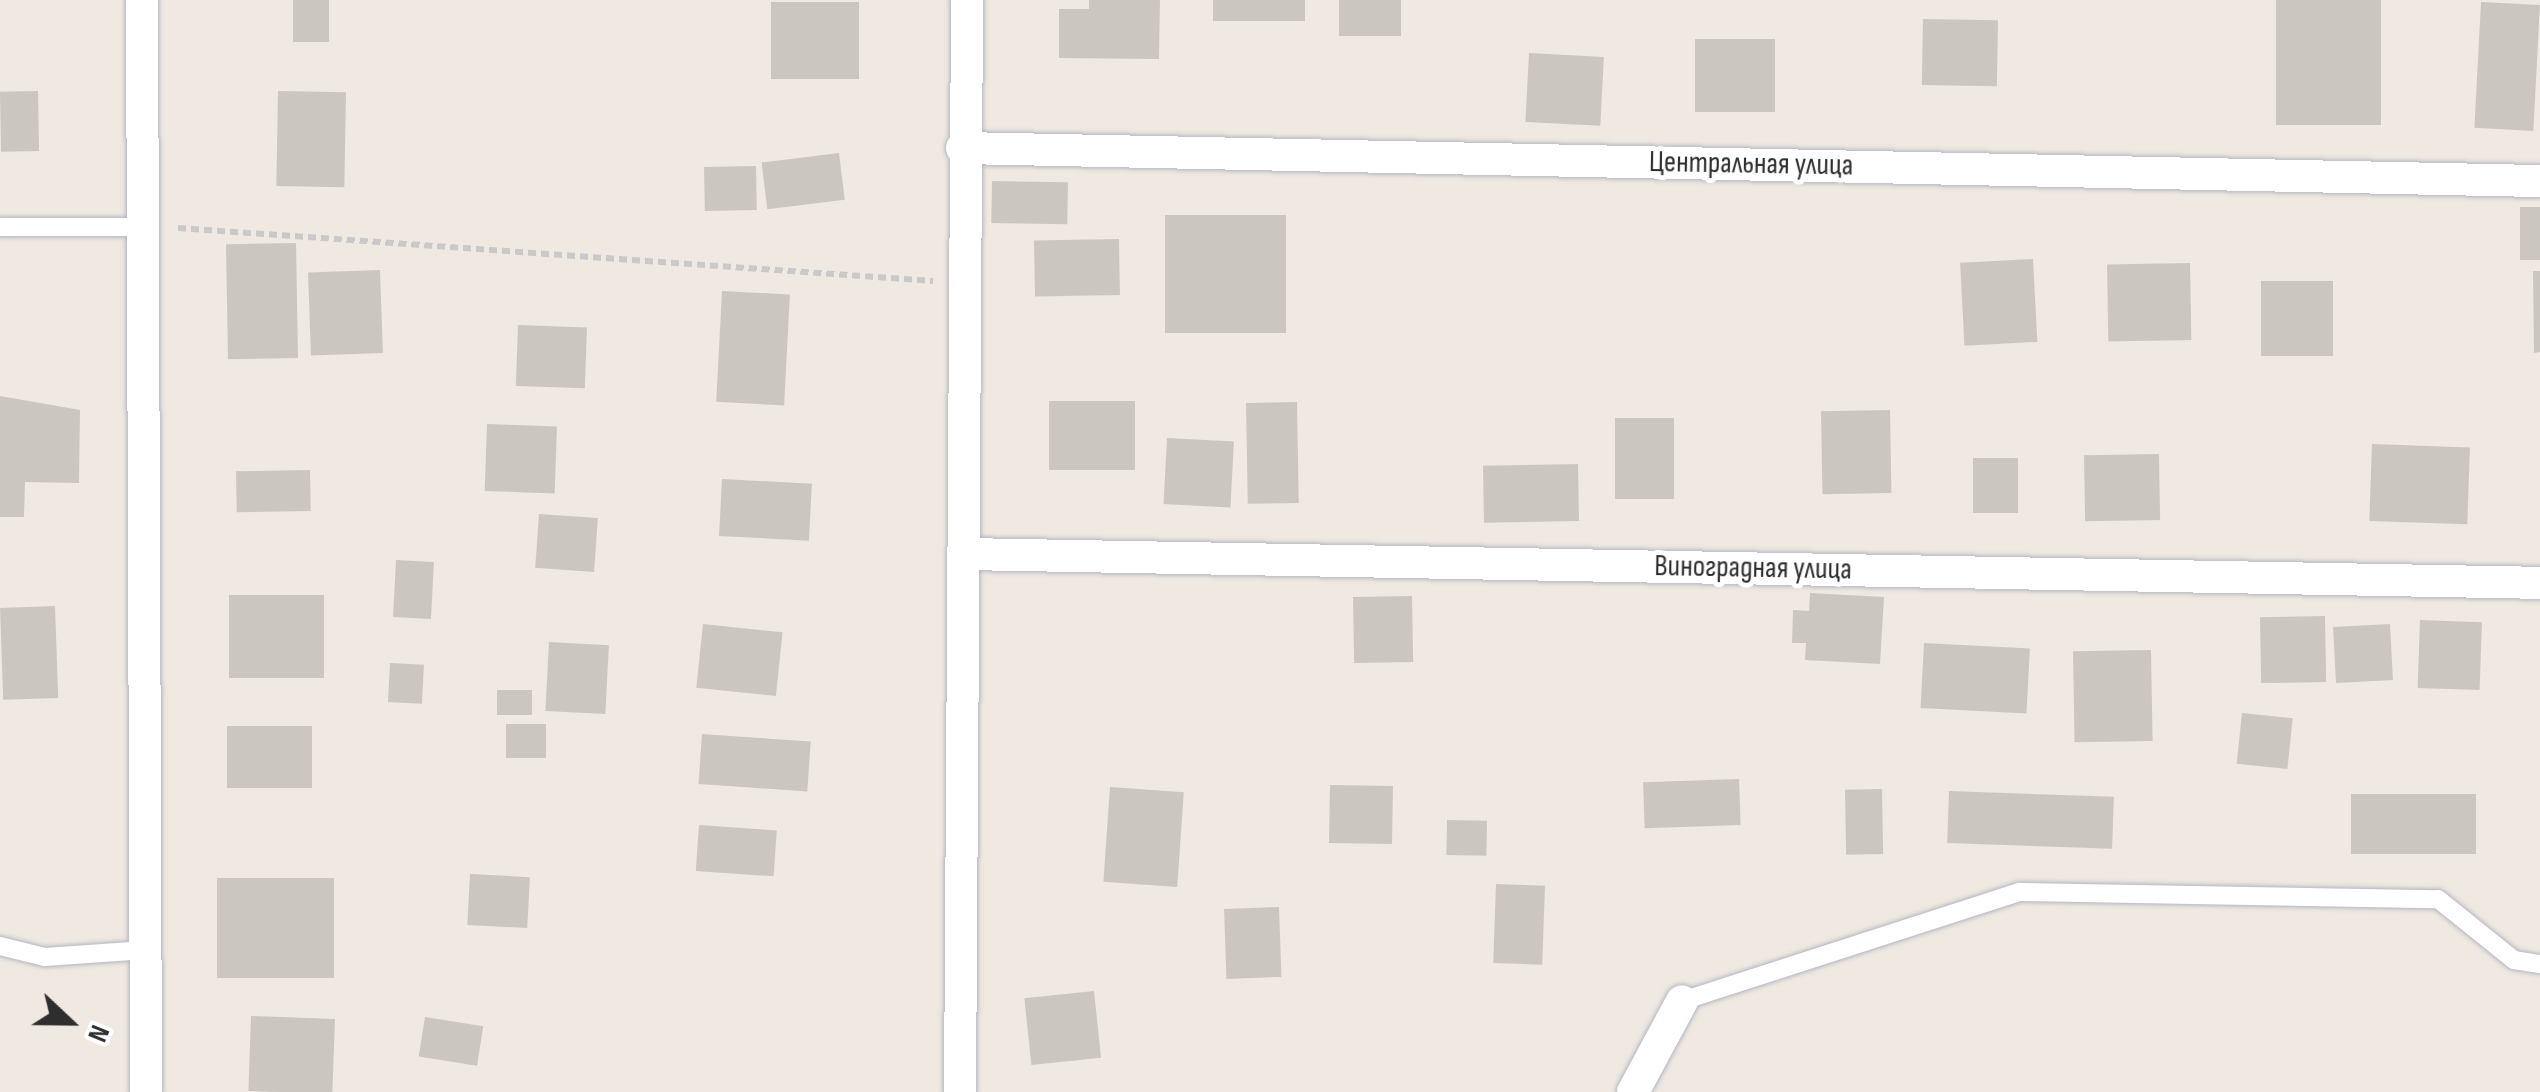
<!DOCTYPE html>
<meta charset="utf-8">
<style>
body{margin:0}
#map{position:relative;width:2540px;height:1092px;overflow:hidden;background:#efe9e1;font-family:"Sofia Sans Condensed",sans-serif}
div>[style]{position:absolute}
.building>*{inset:0;background:#cbc7bf;transform-origin:0 0}
.path>*{height:6px;margin-top:-3px;transform-origin:0;background:repeating-linear-gradient(90deg,#c9c9c9 0 8px,transparent 0 13px)}
.roads{filter:drop-shadow(0 0 2px #b4b7c1) drop-shadow(0 0 2px #b4b7c1)}
.service>*{height:18px;margin:-9px;padding:0 9px;transform-origin:9px;border-radius:9px;background:#fff}
.minor>*{height:32px;margin:-16px;padding:0 16px;transform-origin:16px;border-radius:16px;background:#fff}
span{translate:-50% -50%;white-space:nowrap;text-align:center;line-height:1.15;-webkit-text-stroke:10px #fff;paint-order:stroke}
.street-label{font-size:30px;color:#2e2e2e}
.north{position:absolute;left:20px;top:972px;width:100px;height:100px;-webkit-text-stroke:8px #fff;paint-order:stroke;rotate:112deg;font-size:28px;font-weight:700;line-height:40px;text-align:center;color:#2e2e2e}
.north::after{content:'';display:block;margin:auto;width:35px;height:45px;background:#2e2e2e;clip-path:polygon(50% 0,100% 100%,50% 72%,0 100%)}
</style>
<div id="map">
<div class="building">
<i style="left:293px;top:0;width:36px;height:42px"></i>
<i style="clip-path:polygon(1089px 0,1160px 0,1159px 59px,1059px 58px,1059px 9px,1089px 9px)"></i>
<i style="left:1213px;top:0;width:92px;height:21px"></i>
<i style="left:1339px;top:0;width:62px;height:36px"></i>
<i style="left:2276px;top:0;width:105px;height:125px"></i>
<i style="left:771px;top:2px;width:88px;height:77px"></i>
<i style="left:2481px;top:2px;width:59px;height:126px;rotate:3deg"></i>
<i style="left:1923px;top:19px;width:75px;height:66px;rotate:1deg"></i>
<i style="left:1695px;top:39px;width:80px;height:73px"></i>
<i style="left:1529px;top:53px;width:75px;height:69px;rotate:3deg"></i>
<i style="left:38px;top:91px;width:60px;height:38px;rotate:89deg"></i>
<i style="left:278px;top:91px;width:68px;height:95px;rotate:1deg"></i>
<i style="left:839px;top:153px;width:47px;height:78px;rotate:83deg"></i>
<i style="left:756px;top:166px;width:44px;height:52px;rotate:89deg"></i>
<i style="left:992px;top:181px;width:76px;height:42px;rotate:1deg"></i>
<i style="left:2520px;top:207px;width:20px;height:53px"></i>
<i style="left:1165px;top:215px;width:121px;height:118px"></i>
<i style="left:1119px;top:239px;width:56px;height:85px;rotate:89deg"></i>
<i style="left:296px;top:243px;width:115px;height:70px;rotate:89deg"></i>
<i style="left:2033px;top:259px;width:83px;height:73px;rotate:87deg"></i>
<i style="left:2190px;top:263px;width:77px;height:83px;rotate:89deg"></i>
<i style="left:380px;top:270px;width:83px;height:72px;rotate:88deg"></i>
<i style="clip-path:polygon(2533px 271px,2540px 271px,2540px 352px,2534px 353px)"></i>
<i style="left:2261px;top:281px;width:72px;height:75px"></i>
<i style="left:722px;top:291px;width:68px;height:111px;rotate:3deg"></i>
<i style="left:518px;top:325px;width:69px;height:61px;rotate:2deg"></i>
<i style="clip-path:polygon(0 396px,80px 410px,79px 483px,25px 482px,24px 517px,0 517px)"></i>
<i style="left:1049px;top:401px;width:86px;height:69px"></i>
<i style="left:1297px;top:402px;width:101px;height:51px;rotate:89deg"></i>
<i style="left:1890px;top:410px;width:83px;height:69px;rotate:89deg"></i>
<i style="left:1674px;top:418px;width:81px;height:59px;rotate:90deg"></i>
<i style="left:487px;top:424px;width:70px;height:67px;rotate:2deg"></i>
<i style="left:1167px;top:438px;width:67px;height:66px;rotate:3deg"></i>
<i style="left:2372px;top:444px;width:98px;height:77px;rotate:2deg"></i>
<i style="left:2159px;top:454px;width:66px;height:75px;rotate:89deg"></i>
<i style="left:1973px;top:458px;width:45px;height:55px"></i>
<i style="left:1578px;top:464px;width:57px;height:95px;rotate:89deg"></i>
<i style="left:310px;top:470px;width:41px;height:74px;rotate:89deg"></i>
<i style="left:722px;top:479px;width:90px;height:57px;rotate:3deg"></i>
<i style="left:539px;top:514px;width:59px;height:54px;rotate:4deg"></i>
<i style="left:396px;top:560px;width:38px;height:57px;rotate:3deg"></i>
<i style="clip-path:polygon(1810px 593px,1884px 597px,1880px 664px,1805px 660px,1806px 643px,1792px 643px,1793px 610px,1809px 611px)"></i>
<i style="left:229px;top:595px;width:95px;height:83px"></i>
<i style="left:1412px;top:596px;width:66px;height:59px;rotate:89deg"></i>
<i style="left:55px;top:606px;width:92px;height:55px;rotate:88deg"></i>
<i style="left:2325px;top:616px;width:66px;height:65px;rotate:89deg"></i>
<i style="left:2420px;top:620px;width:62px;height:68px;rotate:2deg"></i>
<i style="left:703px;top:624px;width:80px;height:64px;rotate:6deg"></i>
<i style="left:2390px;top:624px;width:56px;height:57px;rotate:87deg"></i>
<i style="left:549px;top:642px;width:60px;height:69px;rotate:3deg"></i>
<i style="left:1924px;top:643px;width:106px;height:65px;rotate:3deg"></i>
<i style="left:2151px;top:650px;width:91px;height:78px;rotate:89deg"></i>
<i style="left:390px;top:663px;width:34px;height:39px;rotate:3deg"></i>
<i style="left:497px;top:690px;width:35px;height:25px"></i>
<i style="left:2242px;top:713px;width:51px;height:51px;rotate:6deg"></i>
<i style="left:506px;top:724px;width:40px;height:34px"></i>
<i style="left:227px;top:726px;width:85px;height:62px"></i>
<i style="left:702px;top:734px;width:109px;height:50px;rotate:4deg"></i>
<i style="left:1739px;top:779px;width:46px;height:96px;rotate:88deg"></i>
<i style="left:1330px;top:785px;width:63px;height:58px;rotate:1deg"></i>
<i style="left:1110px;top:787px;width:74px;height:95px;rotate:4deg"></i>
<i style="left:1882px;top:789px;width:65px;height:37px;rotate:89deg"></i>
<i style="left:1949px;top:791px;width:165px;height:52px;rotate:2deg"></i>
<i style="left:2351px;top:794px;width:125px;height:60px"></i>
<i style="left:1447px;top:820px;width:40px;height:35px;rotate:1deg"></i>
<i style="left:699px;top:825px;width:78px;height:46px;rotate:4deg"></i>
<i style="left:470px;top:874px;width:60px;height:51px;rotate:3deg"></i>
<i style="left:217px;top:878px;width:117px;height:100px"></i>
<i style="left:1496px;top:884px;width:49px;height:79px;rotate:2deg"></i>
<i style="left:1279px;top:907px;width:70px;height:55px;rotate:88deg"></i>
<i style="left:1094px;top:991px;width:67px;height:70px;rotate:84deg"></i>
<i style="left:251px;top:1016px;width:84px;height:75px;rotate:2deg"></i>
<i style="left:425px;top:1017px;width:59px;height:40px;rotate:9deg"></i>
</div>
<div class="path">
<i style="left:178px;top:228px;width:757px;rotate:4.02deg"></i>
</div>
<div class="roads">
<div class="service">
<i style="left:0;top:227px;width:142px"></i>
<i style="left:0;top:946px;width:46px;rotate:13.7deg"></i>
<i style="left:45px;top:957px;width:101px;rotate:-4deg"></i>
<i style="left:1682px;top:1001px;width:354px;rotate:-17.9deg"></i>
<i style="left:2019px;top:892px;width:419px;rotate:1deg"></i>
<i style="left:2438px;top:899px;width:97px;rotate:38.8deg"></i>
<i style="left:2514px;top:960px;width:26px;rotate:9deg"></i>
</div>
<div class="minor">
<i style="left:142px;top:0;width:1092px;rotate:89.79deg"></i>
<i style="left:962px;top:148px;width:1578px;rotate:1.2deg"></i>
<i style="left:965px;top:554px;width:1575px;rotate:1.05deg"></i>
<i style="left:960px;top:1092px;width:1092px;rotate:-89.63deg"></i>
<i style="left:1633px;top:1092px;width:103px;rotate:-61.7deg"></i>
</div>
</div>
<div class="street-label">
<span style="left:1751px;top:164px;rotate:1deg">Центральная улица</span>
<span style="left:1753px;top:568px;rotate:1deg">Виноградная улица</span>
</div>
<div class="north">N</div>
</div>
